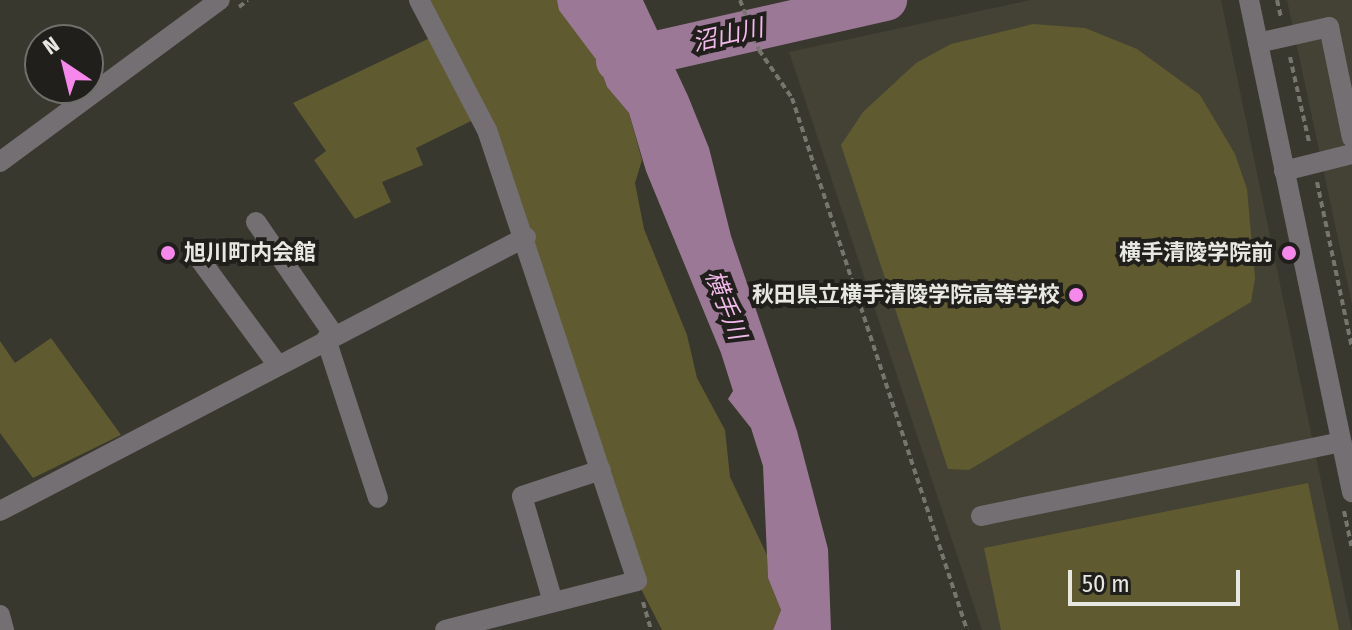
<!DOCTYPE html>
<meta charset="utf-8">
<style>
body{margin:0}
#map{position:relative;width:1352px;height:630px;overflow:hidden;background:#39382f;font-family:"Fira Sans Condensed","Noto Sans JP",sans-serif}
div>[style]{position:absolute}
.built>*{inset:0;background:#444234}
.green>*{inset:0;background:#5f5a30}
.water>*{inset:0;background:#9b7896}
.river>*{height:42px;margin:-21px;padding:0 21px;transform-origin:21px;border-radius:21px;background:#9b7896}
.path>*{height:4px;margin-top:-2px;transform-origin:0;background:repeating-linear-gradient(90deg,#77766e 0 6px,transparent 0 10px)}
.minor>*{height:20px;margin:-10px;padding:0 10px;transform-origin:10px;border-radius:10px;background:#746f73}
.dots>*{width:22px;height:22px;translate:-50% -50%;box-sizing:border-box;border:4px solid #201f1b;border-radius:50%}
span{translate:-50% -50%;white-space:nowrap;text-align:center;line-height:1.15;-webkit-text-stroke:8px #201f1b;paint-order:stroke}
.poi-label{font-size:22px;color:#e8e8e2;font-weight:700}
.left{translate:0 -50%;text-align:left}
.right{translate:-100% -50%;text-align:right}
.water-label{font-size:24px;color:#f2b9ea;font-style:italic}
.north{position:absolute;left:24px;top:24px;width:80px;height:80px;box-sizing:border-box;background:#201f1b;border:2px solid #706f6b;border-radius:50%;rotate:325deg;font-size:22px;font-weight:700;line-height:32px;text-align:center;color:#e8e8e2}
.north::after{content:'';display:block;margin:auto;width:28px;height:36px;background:#f788eb;clip-path:polygon(50% 0,100% 100%,50% 72%,0 100%)}
.scale{position:absolute;left:1068px;top:570px;width:172px;height:36px;box-sizing:border-box;border:4px solid #e8e8e2;border-top:0;padding-left:10px;font-size:24px;line-height:28px;white-space:nowrap;color:#e8e8e2;-webkit-text-stroke:6px #201f1b;paint-order:stroke}
</style>
<div id="map">
<div class="built">
<i style="clip-path:polygon(1031px 0,1221px 0,1352px 630px,982px 630px,789px 52px)"></i>
<i style="clip-path:polygon(1287px 0,1352px 0,1352px 304px)"></i>
</div>
<div class="green">
<i style="clip-path:polygon(419px 0,557px 0,598px 62px,607px 87px,629px 113px,642px 160px,635px 183px,644px 229px,687px 335px,697px 378px,725px 430px,730px 477px,767px 555px,768px 578px,781px 610px,773px 630px,662px 630px,637px 581px,526px 237px)"></i>
<i style="clip-path:polygon(1033px 24px,1085px 28px,1137px 49px,1200px 95px,1235px 154px,1247px 189px,1255px 278px,1251px 302px,969px 470px,948px 469px,841px 145px,863px 112px,916px 63px,951px 44px)"></i>
<i style="clip-path:polygon(430px 38px,471px 121px,416px 148px,423px 165px,382px 182px,391px 202px,355px 219px,314px 160px,326px 151px,293px 103px)"></i>
<i style="clip-path:polygon(51px 338px,121px 435px,33px 478px,0 433px,0 341px,15px 363px)"></i>
<i style="clip-path:polygon(1308px 483px,1339px 630px,1001px 630px,984px 548px)"></i>
</div>
<div class="water">
<i style="clip-path:polygon(557px 0,643px 0,688px 96px,709px 148px,731px 236px,797px 431px,828px 549px,831px 630px,773px 630px,781px 610px,768px 578px,763px 466px,751px 428px,728px 399px,733px 391px,721px 353px,646px 171px,629px 113px,607px 87px,598px 62px,559px 10px)"></i>
</div>
<div class="river">
<i style="left:617px;top:61px;width:276px;rotate:-12.8deg"></i>
</div>
<div class="path">
<i style="left:740px;top:0;width:53px;rotate:69.2deg"></i>
<i style="left:759px;top:50px;width:58px;rotate:55.5deg"></i>
<i style="left:792px;top:98px;width:560px;rotate:71.79deg"></i>
<i style="left:1277px;top:0;width:17px;rotate:77deg"></i>
<i style="left:239px;top:7px;width:11px;rotate:-38deg"></i>
<i style="left:1290px;top:57px;width:87px;rotate:77.4deg"></i>
<i style="left:1317px;top:182px;width:170px;rotate:78.1deg"></i>
<i style="left:1344px;top:511px;width:38px;rotate:78deg"></i>
<i style="left:643px;top:602px;width:29px;rotate:74deg"></i>
</div>
<div class="minor">
<i style="left:419px;top:0;width:147px;rotate:62.4deg"></i>
<i style="left:487px;top:130px;width:475px;rotate:71.6deg"></i>
<i style="left:637px;top:581px;width:198px;rotate:165.7deg"></i>
<i style="left:1249px;top:0;width:503px;rotate:78.18deg"></i>
<i style="left:1258px;top:43px;width:73px;rotate:-12.7deg"></i>
<i style="left:1329px;top:27px;width:113px;rotate:78.3deg"></i>
<i style="left:0;top:162px;width:273px;rotate:-36.4deg"></i>
<i style="left:1284px;top:171px;width:70px;rotate:-14deg"></i>
<i style="left:256px;top:222px;width:137px;rotate:55.4deg"></i>
<i style="left:201px;top:261px;width:128px;rotate:53.6deg"></i>
<i style="left:326px;top:339px;width:167px;rotate:71.9deg"></i>
<i style="left:0;top:511px;width:593px;rotate:-27.52deg"></i>
<i style="left:981px;top:516px;width:368px;rotate:-11.6deg"></i>
<i style="left:553px;top:602px;width:110px;rotate:-106.3deg"></i>
<i style="left:522px;top:496px;width:83px;rotate:-18.2deg"></i>
<i style="left:0;top:615px;width:16px;rotate:75deg"></i>
</div>
<div class="dots">
<i style="left:168px;top:253px;background:#f788eb"></i>
<i style="left:1289px;top:253px;background:#f788eb"></i>
<i style="left:1076px;top:295px;background:#f788eb"></i>
</div>
<div class="poi-label">
<span class="left" style="left:184px;top:253px">旭川町内会館</span>
<span class="right" style="left:1273px;top:253px">横手清陵学院前</span>
<span class="right" style="left:1060px;top:295px">秋田県立横手清陵学院高等学校</span>
</div>
<div class="water-label">
<span style="left:728px;top:36px;rotate:-13deg">沼山川</span>
<span style="left:725px;top:305px;rotate:69deg">横手川</span>
</div>
<div class="north">N</div>
<div class="scale">50 m</div>
</div>
